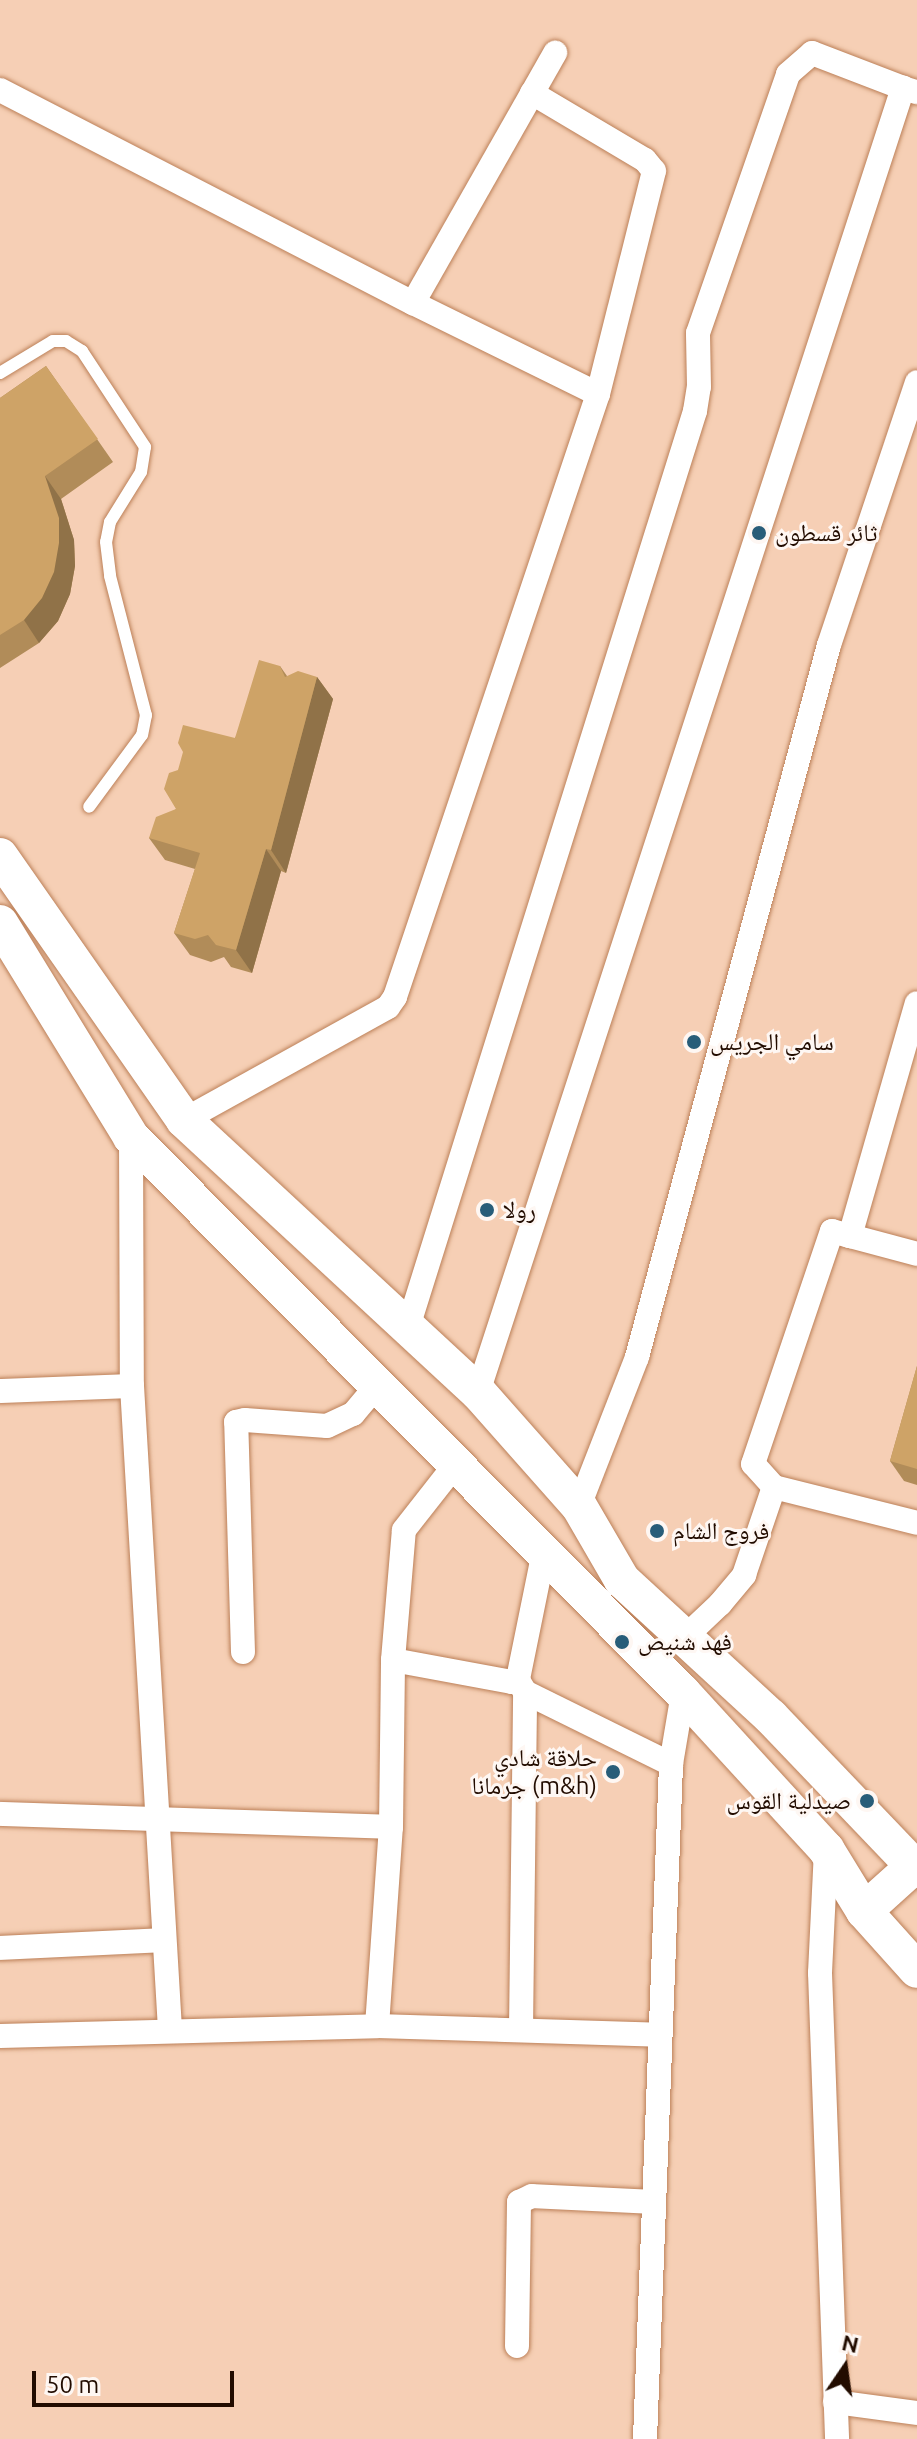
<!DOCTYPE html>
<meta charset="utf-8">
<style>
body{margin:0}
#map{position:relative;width:917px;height:2439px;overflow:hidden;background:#f6cfb5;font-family:Ubuntu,"Noto Naskh Arabic",sans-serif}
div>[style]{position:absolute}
.roads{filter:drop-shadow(0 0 2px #bc8058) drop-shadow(0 0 2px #bc8058)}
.service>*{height:12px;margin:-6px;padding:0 6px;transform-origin:6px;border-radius:6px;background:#fff}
.minor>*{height:24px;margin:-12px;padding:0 12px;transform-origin:12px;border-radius:12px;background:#fff}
.secondary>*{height:36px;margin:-18px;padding:0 18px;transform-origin:18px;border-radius:18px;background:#fff}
.wall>*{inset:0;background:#b18c59}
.shaded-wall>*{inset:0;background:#907248}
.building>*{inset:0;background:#cea367}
.dots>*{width:22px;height:22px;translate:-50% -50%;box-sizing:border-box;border:4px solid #fef7f3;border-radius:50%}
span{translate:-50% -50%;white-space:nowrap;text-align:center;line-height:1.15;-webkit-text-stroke:6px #fef7f3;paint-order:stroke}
.poi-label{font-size:24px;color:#220c00}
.left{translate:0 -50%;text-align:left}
.right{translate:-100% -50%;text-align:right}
.north{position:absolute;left:805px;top:2327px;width:80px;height:80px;-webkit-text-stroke:6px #fef7f3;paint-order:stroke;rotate:13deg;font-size:22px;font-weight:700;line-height:32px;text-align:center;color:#220c00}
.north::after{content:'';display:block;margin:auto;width:28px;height:36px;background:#220c00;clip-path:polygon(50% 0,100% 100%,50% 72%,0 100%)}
.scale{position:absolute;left:32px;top:2371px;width:202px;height:36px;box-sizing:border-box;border:4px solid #220c00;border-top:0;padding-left:10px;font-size:24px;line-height:28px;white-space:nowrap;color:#220c00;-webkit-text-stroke:6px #fef7f3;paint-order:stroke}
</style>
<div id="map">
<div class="roads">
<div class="service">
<i style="left:0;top:373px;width:62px;rotate:-31.1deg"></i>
<i style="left:53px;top:341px;width:13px"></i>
<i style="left:66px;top:341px;width:19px;rotate:32deg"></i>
<i style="left:82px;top:351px;width:115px;rotate:56.7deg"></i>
<i style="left:145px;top:447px;width:25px;rotate:99deg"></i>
<i style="left:141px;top:472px;width:59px;rotate:121.8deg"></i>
<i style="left:110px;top:522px;width:20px;rotate:101deg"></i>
<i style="left:106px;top:542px;width:34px;rotate:83deg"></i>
<i style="left:110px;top:576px;width:144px;rotate:75.5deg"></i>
<i style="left:146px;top:715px;width:20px;rotate:101deg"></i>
<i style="left:142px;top:735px;width:89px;rotate:126.4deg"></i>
</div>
<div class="minor">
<i style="left:0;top:90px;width:465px;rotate:27.3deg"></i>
<i style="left:413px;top:303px;width:206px;rotate:26.2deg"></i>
<i style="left:598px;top:394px;width:636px;rotate:108.61deg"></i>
<i style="left:395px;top:997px;width:12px;rotate:125deg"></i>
<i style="left:388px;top:1007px;width:233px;rotate:151deg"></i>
<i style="left:532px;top:93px;width:131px;rotate:30.7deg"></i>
<i style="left:645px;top:160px;width:14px;rotate:51deg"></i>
<i style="left:654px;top:171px;width:230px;rotate:104.1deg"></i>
<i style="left:413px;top:303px;width:288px;rotate:-60.4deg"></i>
<i style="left:131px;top:1137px;width:249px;rotate:89.8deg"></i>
<i style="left:132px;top:1386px;width:644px;rotate:86.62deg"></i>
<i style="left:850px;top:1236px;width:69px;rotate:15deg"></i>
<i style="left:408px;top:1327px;width:960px;rotate:-72.6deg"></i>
<i style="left:695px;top:411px;width:24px;rotate:-81deg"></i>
<i style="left:699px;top:387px;width:54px;rotate:-91.1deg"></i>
<i style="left:698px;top:333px;width:274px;rotate:-70.8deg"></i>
<i style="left:788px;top:74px;width:32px;rotate:-41deg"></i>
<i style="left:812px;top:53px;width:97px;rotate:21deg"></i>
<i style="left:0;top:1391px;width:132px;rotate:-2.2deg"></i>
<i style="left:478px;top:1392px;width:1372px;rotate:-71.95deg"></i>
<i style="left:903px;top:88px;width:14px;rotate:17deg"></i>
<i style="left:774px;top:1487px;width:147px;rotate:14.1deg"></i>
<i style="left:579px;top:1506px;width:160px;rotate:-68.7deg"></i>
<i style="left:637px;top:1357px;width:737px;rotate:-74.91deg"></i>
<i style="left:829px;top:645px;width:277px;rotate:-71.5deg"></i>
<i style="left:684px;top:1638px;width:50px;rotate:-43.4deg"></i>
<i style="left:720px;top:1604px;width:38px;rotate:-50deg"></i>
<i style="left:744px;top:1575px;width:93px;rotate:-71.2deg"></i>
<i style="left:774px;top:1487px;width:31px;rotate:-132deg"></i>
<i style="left:753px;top:1464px;width:246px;rotate:-71.3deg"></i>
<i style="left:832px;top:1231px;width:19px;rotate:16deg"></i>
<i style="left:850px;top:1236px;width:242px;rotate:-74deg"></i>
<i style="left:243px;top:1652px;width:230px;rotate:-91.7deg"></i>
<i style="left:236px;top:1422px;width:9px;rotate:-13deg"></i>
<i style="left:245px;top:1420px;width:82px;rotate:4.2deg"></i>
<i style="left:327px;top:1426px;width:29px;rotate:-25deg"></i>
<i style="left:353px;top:1414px;width:35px;rotate:-50deg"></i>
<i style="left:393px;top:1660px;width:121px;rotate:10.5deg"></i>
<i style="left:512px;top:1682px;width:7px;rotate:-27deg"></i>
<i style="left:518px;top:1679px;width:131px;rotate:-78.5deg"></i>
<i style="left:519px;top:1682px;width:12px;rotate:59deg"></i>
<i style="left:525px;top:1692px;width:163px;rotate:26.3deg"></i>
<i style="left:0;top:1814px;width:391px;rotate:1.9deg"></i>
<i style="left:826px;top:1850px;width:123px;rotate:92.8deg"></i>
<i style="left:820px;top:1973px;width:466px;rotate:87.9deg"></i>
<i style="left:0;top:1948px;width:164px;rotate:-2.8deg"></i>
<i style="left:377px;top:2026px;width:199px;rotate:-86deg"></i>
<i style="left:391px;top:1827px;width:167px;rotate:-89.3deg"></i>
<i style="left:393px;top:1660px;width:130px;rotate:-85.2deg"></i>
<i style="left:404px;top:1530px;width:83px;rotate:-51.9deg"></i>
<i style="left:521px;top:2030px;width:338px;rotate:-89.3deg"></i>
<i style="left:0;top:2036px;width:377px;rotate:-1.5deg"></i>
<i style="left:377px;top:2026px;width:282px;rotate:1.8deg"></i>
<i style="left:517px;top:2346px;width:144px;rotate:-89.2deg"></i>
<i style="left:519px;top:2202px;width:14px;rotate:-25deg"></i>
<i style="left:532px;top:2196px;width:121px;rotate:2.8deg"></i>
<i style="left:835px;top:2402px;width:83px;rotate:7.6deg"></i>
<i style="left:645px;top:2439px;width:676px;rotate:-87.79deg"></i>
<i style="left:671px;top:1764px;width:72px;rotate:-80.4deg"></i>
</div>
<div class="secondary">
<i style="left:0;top:856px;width:322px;rotate:55.1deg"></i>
<i style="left:184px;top:1120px;width:401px;rotate:42.8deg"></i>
<i style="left:478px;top:1392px;width:152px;rotate:48.5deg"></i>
<i style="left:579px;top:1506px;width:86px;rotate:59.8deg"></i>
<i style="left:622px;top:1580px;width:202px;rotate:42.6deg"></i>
<i style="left:771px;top:1717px;width:211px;rotate:46.3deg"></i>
<i style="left:0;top:923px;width:251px;rotate:58.5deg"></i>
<i style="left:131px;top:1137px;width:783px;rotate:45.21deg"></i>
<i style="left:683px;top:1693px;width:212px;rotate:47.5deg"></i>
<i style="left:826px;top:1849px;width:73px;rotate:58.5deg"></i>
<i style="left:864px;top:1911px;width:79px;rotate:48.1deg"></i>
<i style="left:864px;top:1911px;width:67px;rotate:-42deg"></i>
</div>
</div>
<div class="wall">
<i style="clip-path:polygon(46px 366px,113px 462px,61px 499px,74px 540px,75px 566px,70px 594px,58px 621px,39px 643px,0 668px,0 398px)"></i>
<i style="clip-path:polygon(280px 666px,287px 676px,317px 677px,333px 699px,286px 873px,281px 871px,252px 973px,231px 967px,224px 957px,211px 962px,190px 955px,174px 933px,195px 869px,165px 860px,149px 838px,176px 809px,178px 770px,235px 738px)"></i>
<i style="clip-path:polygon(917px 1366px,917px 1485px,904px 1481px,890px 1461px)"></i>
</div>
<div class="shaded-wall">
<i style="clip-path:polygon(45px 476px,61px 499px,74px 540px,75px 566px,70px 594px,58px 621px,39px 643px,24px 620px)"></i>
<i style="clip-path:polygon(317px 677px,333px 699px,286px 873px,271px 850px)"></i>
<i style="clip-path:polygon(266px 849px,281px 871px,252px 973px,236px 950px)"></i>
</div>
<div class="building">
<i style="clip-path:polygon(46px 366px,98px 439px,45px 476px,59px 518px,59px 543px,54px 572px,42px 598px,24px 620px,0 635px,0 398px)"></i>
<i style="clip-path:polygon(259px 660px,280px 666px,285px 677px,298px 671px,317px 677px,271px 850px,266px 849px,236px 950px,216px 945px,208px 935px,195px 939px,174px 933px,200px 853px,149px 838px,156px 817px,176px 809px,164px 789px,169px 773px,178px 770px,183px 752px,178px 743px,183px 725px,235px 738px)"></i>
<i style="clip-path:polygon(917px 1366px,917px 1469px,890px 1461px)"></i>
</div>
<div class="dots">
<i style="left:759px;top:533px;background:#285d79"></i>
<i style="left:694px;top:1042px;background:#285d79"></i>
<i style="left:487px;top:1210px;background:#285d79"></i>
<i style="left:657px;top:1531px;background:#285d79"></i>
<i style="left:622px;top:1642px;background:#285d79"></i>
<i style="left:613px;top:1772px;background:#285d79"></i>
<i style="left:867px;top:1801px;background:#285d79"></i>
</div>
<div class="poi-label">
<span class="left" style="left:775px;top:533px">ثائر قسطون</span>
<span class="left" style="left:710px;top:1042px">سامي الجريس</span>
<span class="left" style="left:503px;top:1210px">رولا</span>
<span class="left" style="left:673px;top:1531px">فروج الشام</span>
<span class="left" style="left:638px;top:1642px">فهد شنيص</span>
<span class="right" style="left:597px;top:1772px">حلاقة شادي<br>جرمانا (m&amp;h)</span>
<span class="right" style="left:851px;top:1801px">صيدلية القوس</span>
</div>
<div class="north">N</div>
<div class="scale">50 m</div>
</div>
